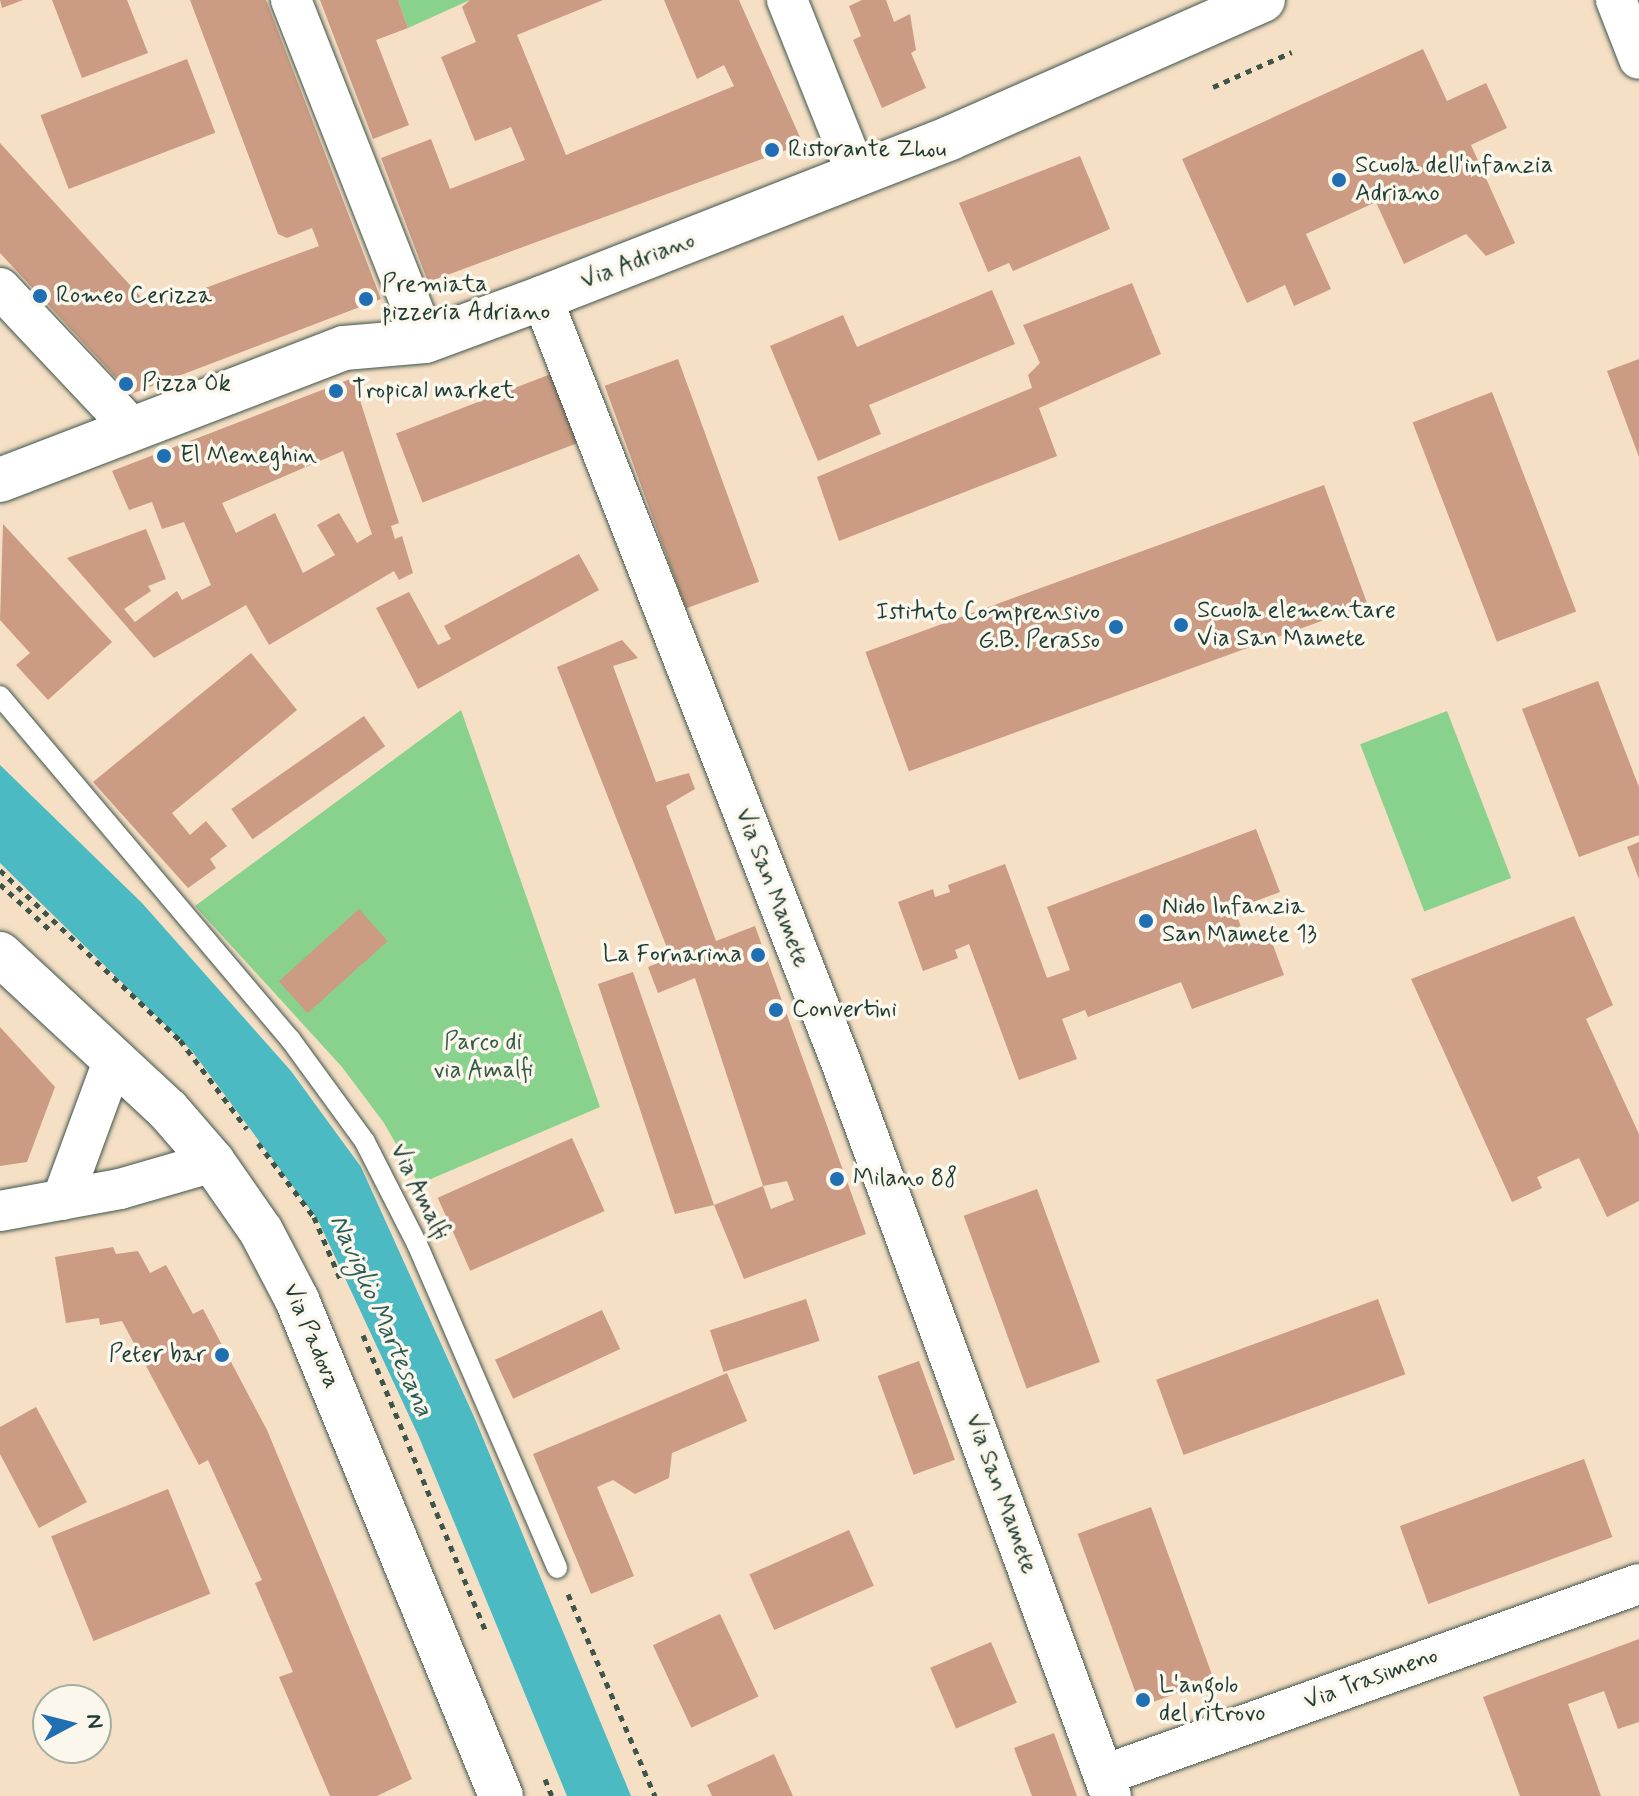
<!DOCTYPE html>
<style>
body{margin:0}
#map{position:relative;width:1639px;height:1796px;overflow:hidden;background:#f5dfc5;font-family:Mynerve,sans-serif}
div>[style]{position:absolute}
.green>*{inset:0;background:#89d28e;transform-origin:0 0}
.water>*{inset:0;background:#4bbac2}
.building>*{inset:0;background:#cb9c83;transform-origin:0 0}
.path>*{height:5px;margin-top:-2.5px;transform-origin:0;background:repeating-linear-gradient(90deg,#3f554a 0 6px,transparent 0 12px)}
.roads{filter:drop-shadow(0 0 2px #3f554a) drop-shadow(0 0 2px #3f554a)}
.service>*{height:20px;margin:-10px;padding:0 10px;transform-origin:10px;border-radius:10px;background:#fff}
.minor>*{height:40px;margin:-20px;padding:0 20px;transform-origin:20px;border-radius:20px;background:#fff}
.tertiary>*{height:44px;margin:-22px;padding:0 22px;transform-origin:22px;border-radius:22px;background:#fff}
.dots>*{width:22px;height:22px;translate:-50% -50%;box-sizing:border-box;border:4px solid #fbf7ec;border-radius:50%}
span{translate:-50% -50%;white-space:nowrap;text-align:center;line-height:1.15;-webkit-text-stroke:7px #fbf7ec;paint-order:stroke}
.poi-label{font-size:24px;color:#1f3d34}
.left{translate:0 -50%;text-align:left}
.right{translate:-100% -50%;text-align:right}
.street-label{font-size:24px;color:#1f3d34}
.park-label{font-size:24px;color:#345b46}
.water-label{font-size:26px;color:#2a5c58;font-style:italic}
.north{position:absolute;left:32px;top:1684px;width:80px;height:80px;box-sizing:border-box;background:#fbf7ec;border:2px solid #a3ada2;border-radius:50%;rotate:83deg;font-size:22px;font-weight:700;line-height:32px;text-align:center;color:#1f3d34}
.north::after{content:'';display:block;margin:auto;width:28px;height:36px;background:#1f6fb2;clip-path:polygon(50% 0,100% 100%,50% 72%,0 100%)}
</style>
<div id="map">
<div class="green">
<i style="clip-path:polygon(398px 0,470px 0,408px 28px)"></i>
<i style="clip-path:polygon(461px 710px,600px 1107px,419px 1184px,384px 1123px,342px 1067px,195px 906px)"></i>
<i style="left:1447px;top:711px;width:179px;height:93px;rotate:69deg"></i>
</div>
<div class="water">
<i style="clip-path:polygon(0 765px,142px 903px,291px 1071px,361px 1167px,475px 1419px,631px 1796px,567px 1796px,419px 1437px,318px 1220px,192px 1051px,0 863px)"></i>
</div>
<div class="building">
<i style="clip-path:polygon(0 0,23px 0,2px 8px)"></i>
<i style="clip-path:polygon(52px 0,127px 0,148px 53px,82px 78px)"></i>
<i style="clip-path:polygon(190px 0,266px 0,381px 299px,131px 394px,0 253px,0 143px,151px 308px,319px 246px,312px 228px,287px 238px,278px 234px)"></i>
<i style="clip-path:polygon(320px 0,398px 0,408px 28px,376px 40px,409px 125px,373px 139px)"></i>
<i style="clip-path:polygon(470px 0,603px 0,517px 35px,566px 155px,734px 86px,724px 65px,697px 79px,664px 0,739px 0,803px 144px,428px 282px,381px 158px,431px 139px,450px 189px,525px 160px,511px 127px,475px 141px,441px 57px,476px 42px,462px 7px)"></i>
<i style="clip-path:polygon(862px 0,886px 0,894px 22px,910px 14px,916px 50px,911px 53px,926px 88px,882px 108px,853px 40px,861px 36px,849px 6px)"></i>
<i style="clip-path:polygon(1423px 49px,1447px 101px,1486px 83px,1507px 128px,1471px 145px,1515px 243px,1486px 256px,1466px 234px,1404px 264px,1376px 202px,1306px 234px,1331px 289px,1294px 306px,1285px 285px,1247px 303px,1182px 159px)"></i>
<i style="left:187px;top:59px;width:79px;height:157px;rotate:69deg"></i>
<i style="clip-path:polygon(1080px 156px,1110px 229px,1013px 271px,1009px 263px,988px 272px,959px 203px)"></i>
<i style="clip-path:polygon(1132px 283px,1161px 354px,1039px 408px,1057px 456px,839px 541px,817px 477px,1032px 388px,1028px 375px,1040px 363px,1023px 325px)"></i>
<i style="clip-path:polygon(992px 290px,1015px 344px,869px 405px,881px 434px,818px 461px,770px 346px,843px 315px,857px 347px)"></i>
<i style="left:678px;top:359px;width:237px;height:78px;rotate:70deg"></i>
<i style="clip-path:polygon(1639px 359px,1639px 457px,1607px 371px)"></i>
<i style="left:551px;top:374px;width:74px;height:166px;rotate:69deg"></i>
<i style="clip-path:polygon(evenodd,353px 378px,399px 523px,391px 526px,395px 539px,402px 536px,413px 573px,399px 580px,394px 571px,269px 645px,246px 605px,154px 658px,67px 558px,146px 529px,166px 579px,148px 586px,151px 591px,124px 609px,135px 622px,177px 591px,182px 600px,211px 585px,184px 522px,162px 529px,152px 502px,129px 510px,112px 471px,353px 378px,343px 451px,372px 534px,357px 543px,339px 513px,317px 525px,335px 555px,303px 573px,275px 513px,236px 533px,222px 503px,343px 451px)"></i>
<i style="left:1492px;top:392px;width:235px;height:85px;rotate:69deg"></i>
<i style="left:1324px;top:485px;width:127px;height:488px;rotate:70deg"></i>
<i style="clip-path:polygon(3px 524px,112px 642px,48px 700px,16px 665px,30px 653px,0 620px)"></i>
<i style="clip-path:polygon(579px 554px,599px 590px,418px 689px,376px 608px,409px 592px,438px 645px,451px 639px,444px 626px)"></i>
<i style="clip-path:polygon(evenodd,622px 640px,638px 658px,613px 666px,656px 782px,689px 773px,695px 789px,666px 806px,716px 941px,755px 926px,866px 1234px,744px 1279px,714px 1205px,675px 1214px,598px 984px,633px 972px,714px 1205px,763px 1186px,695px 978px,658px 993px,648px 967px,671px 958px,557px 667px,622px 640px,787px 1181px,794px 1200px,771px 1209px,763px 1186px,787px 1181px)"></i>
<i style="clip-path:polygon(251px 653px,297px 710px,172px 813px,190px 835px,206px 821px,227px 846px,210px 859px,216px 868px,188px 888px,93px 782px)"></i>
<i style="clip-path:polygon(1598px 681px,1639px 787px,1639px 835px,1579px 857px,1522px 709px)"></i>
<i style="left:364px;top:716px;width:37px;height:162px;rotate:55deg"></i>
<i style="clip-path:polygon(1256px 829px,1280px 892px,1234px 909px,1247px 942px,1269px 934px,1284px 975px,1192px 1009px,1181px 982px,1088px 1017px,1085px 1010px,1062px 1019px,1077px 1059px,1019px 1080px,969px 944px,955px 950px,958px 958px,923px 971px,898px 902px,933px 889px,935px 897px,950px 892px,948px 885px,1005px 864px,1047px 978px,1070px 970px,1047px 907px)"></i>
<i style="clip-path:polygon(1639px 842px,1639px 879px,1627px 847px)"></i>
<i style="left:359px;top:909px;width:43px;height:108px;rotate:48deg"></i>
<i style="clip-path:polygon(1574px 916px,1613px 1005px,1586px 1019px,1639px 1134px,1639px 1201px,1607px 1217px,1579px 1158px,1537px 1177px,1542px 1188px,1512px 1202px,1411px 979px)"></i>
<i style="clip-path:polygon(0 1027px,55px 1087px,27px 1162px,0 1166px)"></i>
<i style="left:572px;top:1138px;width:80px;height:147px;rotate:66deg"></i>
<i style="left:1037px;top:1189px;width:184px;height:78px;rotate:70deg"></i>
<i style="clip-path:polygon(113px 1247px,116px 1254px,138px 1251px,150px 1273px,166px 1265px,193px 1314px,203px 1309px,267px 1430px,412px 1779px,377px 1796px,330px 1796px,279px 1677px,293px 1672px,255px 1583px,262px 1580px,208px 1460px,199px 1465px,122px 1321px,100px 1325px,99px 1318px,66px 1323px,55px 1257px)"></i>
<i style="left:806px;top:1299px;width:44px;height:101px;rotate:72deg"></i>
<i style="left:1378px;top:1299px;width:80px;height:236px;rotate:70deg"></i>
<i style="left:602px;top:1310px;width:43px;height:118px;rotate:65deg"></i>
<i style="left:919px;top:1361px;width:105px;height:44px;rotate:70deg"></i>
<i style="clip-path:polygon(727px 1373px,747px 1421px,672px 1453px,669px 1478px,635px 1494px,613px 1480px,597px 1487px,634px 1576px,591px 1594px,533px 1454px)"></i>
<i style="clip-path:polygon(36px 1407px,87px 1502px,39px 1528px,0 1454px,0 1427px)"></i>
<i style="left:1584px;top:1459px;width:83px;height:196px;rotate:70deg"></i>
<i style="left:168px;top:1489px;width:113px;height:126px;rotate:68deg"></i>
<i style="left:1151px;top:1507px;width:184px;height:78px;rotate:70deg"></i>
<i style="left:849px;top:1530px;width:61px;height:109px;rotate:66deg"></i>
<i style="left:720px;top:1614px;width:91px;height:74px;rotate:65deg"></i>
<i style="clip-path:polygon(1639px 1639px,1639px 1722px,1618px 1729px,1604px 1691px,1568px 1704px,1601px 1796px,1520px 1796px,1483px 1697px)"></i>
<i style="left:991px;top:1642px;width:66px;height:66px;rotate:67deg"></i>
<i style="clip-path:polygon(1054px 1733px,1077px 1796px,1032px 1796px,1014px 1748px)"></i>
<i style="clip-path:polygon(774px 1754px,793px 1796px,712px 1796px,707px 1785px)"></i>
</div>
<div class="path">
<i style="left:1213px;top:87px;width:86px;rotate:-23.9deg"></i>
<i style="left:0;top:870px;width:248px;rotate:43.4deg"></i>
<i style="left:180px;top:1040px;width:111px;rotate:53deg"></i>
<i style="left:0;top:884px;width:67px;rotate:42.6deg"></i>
<i style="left:258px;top:1143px;width:93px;rotate:52.9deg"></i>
<i style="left:314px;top:1217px;width:69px;rotate:67.1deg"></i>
<i style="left:363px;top:1335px;width:321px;rotate:67.5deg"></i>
<i style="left:568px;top:1594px;width:220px;rotate:66.7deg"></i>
<i style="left:545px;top:1779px;width:18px;rotate:68deg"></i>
</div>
<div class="roads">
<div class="service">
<i style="left:0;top:696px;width:449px;rotate:49.8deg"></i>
<i style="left:290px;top:1039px;width:127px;rotate:53.9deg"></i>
<i style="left:365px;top:1142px;width:114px;rotate:63deg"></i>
<i style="left:417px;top:1244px;width:353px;rotate:66.6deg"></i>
</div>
<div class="minor">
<i style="left:291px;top:0;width:366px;rotate:68.5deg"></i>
<i style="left:787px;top:0;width:188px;rotate:68.2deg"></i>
<i style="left:1616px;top:0;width:63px;rotate:68.7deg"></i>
<i style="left:0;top:288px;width:192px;rotate:46.7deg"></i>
<i style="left:542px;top:298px;width:820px;rotate:68.63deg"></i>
<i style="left:841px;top:1062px;width:782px;rotate:69.8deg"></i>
<i style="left:62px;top:1200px;width:150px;rotate:-69.8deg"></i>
<i style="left:0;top:1211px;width:122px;rotate:-10.4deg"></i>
<i style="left:120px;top:1189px;width:97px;rotate:-16.2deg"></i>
<i style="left:1104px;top:1775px;width:568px;rotate:-19.65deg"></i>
</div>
<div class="tertiary">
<i style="left:0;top:480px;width:368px;rotate:-21deg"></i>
<i style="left:344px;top:348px;width:81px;rotate:-4.9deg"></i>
<i style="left:425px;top:341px;width:125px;rotate:-20.2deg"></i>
<i style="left:542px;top:298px;width:438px;rotate:-21.4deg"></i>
<i style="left:950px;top:138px;width:342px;rotate:-23.8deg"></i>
<i style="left:0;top:954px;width:229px;rotate:42.9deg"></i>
<i style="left:168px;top:1110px;width:69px;rotate:49.1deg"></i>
<i style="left:213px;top:1162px;width:84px;rotate:55.2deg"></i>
<i style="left:261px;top:1231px;width:78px;rotate:62.4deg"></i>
<i style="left:297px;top:1300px;width:536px;rotate:67.64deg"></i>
</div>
</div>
<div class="dots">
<i style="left:772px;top:150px;background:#1f6fb2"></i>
<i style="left:1339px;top:180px;background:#1f6fb2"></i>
<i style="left:40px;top:296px;background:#1f6fb2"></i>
<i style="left:366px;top:299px;background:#1f6fb2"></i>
<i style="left:126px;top:384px;background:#1f6fb2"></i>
<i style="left:336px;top:391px;background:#1f6fb2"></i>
<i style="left:164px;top:456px;background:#1f6fb2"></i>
<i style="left:1181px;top:625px;background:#1f6fb2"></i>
<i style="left:1116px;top:627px;background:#1f6fb2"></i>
<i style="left:1146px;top:921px;background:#1f6fb2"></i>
<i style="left:758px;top:955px;background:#1f6fb2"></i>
<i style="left:776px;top:1010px;background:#1f6fb2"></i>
<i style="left:837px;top:1179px;background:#1f6fb2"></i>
<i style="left:222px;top:1355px;background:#1f6fb2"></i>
<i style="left:1143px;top:1700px;background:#1f6fb2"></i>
</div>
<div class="poi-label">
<span class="left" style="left:788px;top:150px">Ristorante Zhou</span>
<span class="left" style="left:1355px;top:180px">Scuola dell'infanzia<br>Adriano</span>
<span class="left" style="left:382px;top:299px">Premiata<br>pizzeria Adriano</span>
<span class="left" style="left:56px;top:296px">Romeo Cerizza</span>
<span class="left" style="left:142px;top:384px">Pizza Ok</span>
<span class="left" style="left:352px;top:391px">Tropical market</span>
<span class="left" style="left:180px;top:456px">El Meneghin</span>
<span class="left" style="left:1197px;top:625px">Scuola elementare<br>Via San Mamete</span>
<span class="right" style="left:1100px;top:627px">Istituto Comprensivo<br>G.B. Perasso</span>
<span class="left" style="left:1162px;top:921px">Nido Infanzia<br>San Mamete 13</span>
<span class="right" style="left:742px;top:955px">La Fornarina</span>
<span class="left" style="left:792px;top:1010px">Convertini</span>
<span class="left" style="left:853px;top:1179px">Milano 88</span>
<span class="right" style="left:206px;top:1355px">Peter bar</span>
<span class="left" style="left:1159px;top:1700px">L'angolo<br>del ritrovo</span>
</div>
<div class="street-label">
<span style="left:638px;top:261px;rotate:-21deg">Via Adriano</span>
<span style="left:772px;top:888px;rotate:69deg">Via San Mamete</span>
<span style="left:419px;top:1192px;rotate:64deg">Via Amalfi</span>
<span style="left:311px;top:1336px;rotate:67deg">Via Padova</span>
<span style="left:1001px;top:1494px;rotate:70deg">Via San Mamete</span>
<span style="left:1371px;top:1679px;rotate:-20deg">Via Trasimeno</span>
</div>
<div class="park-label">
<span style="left:483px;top:1057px">Parco di<br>via Amalfi</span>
</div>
<div class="water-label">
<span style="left:380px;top:1316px;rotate:66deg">Naviglio Martesana</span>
</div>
<div class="north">N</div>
</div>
